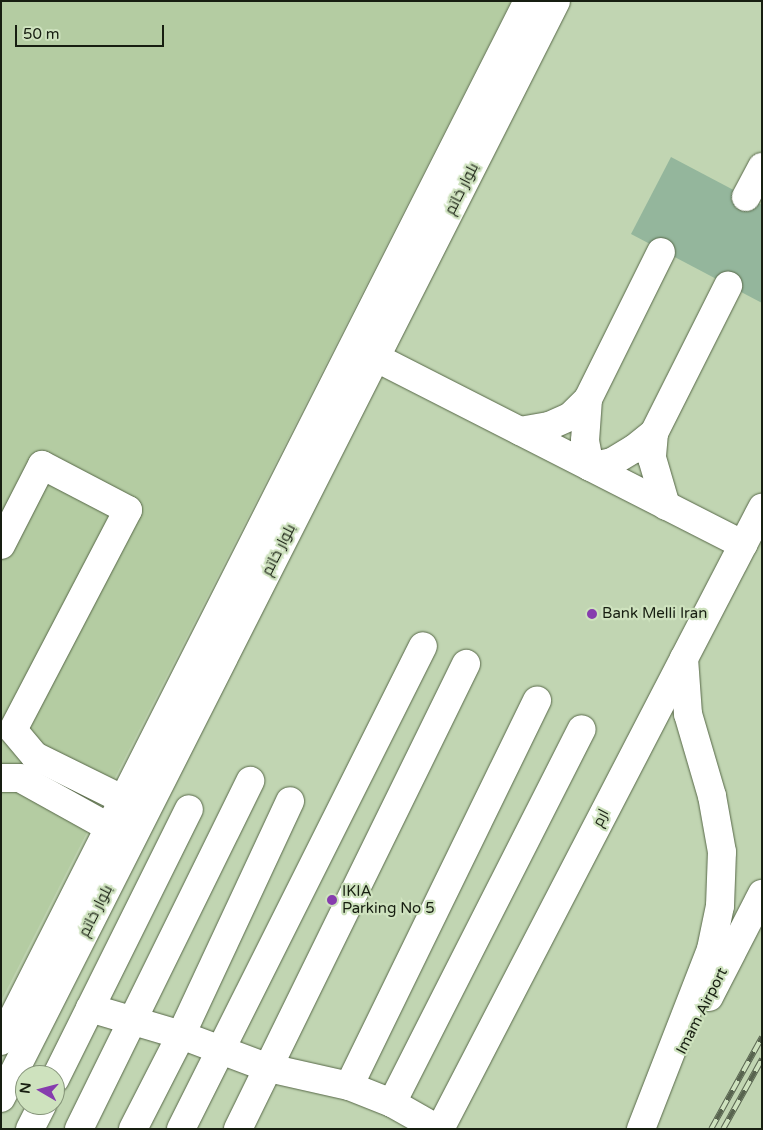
<!DOCTYPE html>
<meta charset="utf-8">
<style>
body{margin:0}
#map{position:relative;width:763px;height:1130px;overflow:hidden;background:#c1d5b2;font-family:"Varela Round",Cairo,sans-serif}
div>[style]{position:absolute}
.built>*{inset:0;background:#b4cca2}
.building>*{inset:0;background:#94b69c}
.roads{filter:drop-shadow(0 0 1px #576848) drop-shadow(0 0 1px #576848)}
.minor>*{height:28px;margin:-14px;padding:0 14px;transform-origin:14px;border-radius:14px;background:#fff}
.highway>*{height:28px;margin:-14px;padding:0 14px;transform-origin:14px;border-radius:14px;background:#fff}
.rail>*{height:5.5px;margin-top:-2.75px;transform-origin:0;background:repeating-linear-gradient(90deg,#cee2be 0 11px,#58644f 0 22px);box-sizing:border-box;border-block:1px solid #58644f}
.dots>*{width:14px;height:14px;translate:-50% -50%;box-sizing:border-box;border:2px solid #cee2be;border-radius:50%}
span{translate:-50% -50%;white-space:nowrap;text-align:center;line-height:1.15;-webkit-text-stroke:4.5px #cee2be;paint-order:stroke}
.street-label{font-size:15px;color:#171e11}
.poi-label{font-size:15px;color:#171e11}
.left{translate:0 -50%;text-align:left}
.frame{position:absolute;inset:0;border:2px solid #171e11;pointer-events:none}
.north{position:absolute;left:15px;top:1065px;width:50px;height:50px;box-sizing:border-box;background:#cee2be;border:1px solid #859479;border-radius:50%;rotate:278deg;font-size:14px;font-weight:700;line-height:20px;text-align:center;color:#171e11}
.north::after{content:'';display:block;margin:auto;width:18px;height:22px;background:#863cae;clip-path:polygon(50% 0,100% 100%,50% 72%,0 100%)}
.scale{position:absolute;left:15px;top:25px;width:149px;height:22px;box-sizing:border-box;border:2px solid #171e11;border-top:0;padding-left:6px;font-size:15px;line-height:18px;white-space:nowrap;color:#171e11;-webkit-text-stroke:4px #cee2be;paint-order:stroke}
</style>
<div id="map">
<div class="built">
<i style="clip-path:polygon(1px 1px,511px 1px,1px 1001px)"></i>
</div>
<div class="building">
<i style="clip-path:polygon(671px 157px,762px 205px,762px 303px,631px 234px)"></i>
</div>
<div class="roads">
<div class="minor">
<i style="left:746px;top:197px;width:34px;rotate:-62deg"></i>
<i style="left:361px;top:350px;width:429px;rotate:27deg"></i>
<i style="left:588px;top:399px;width:164px;rotate:-63.6deg"></i>
<i style="left:520px;top:431px;width:29px;rotate:-10deg"></i>
<i style="left:549px;top:426px;width:24px;rotate:-24deg"></i>
<i style="left:571px;top:416px;width:24px;rotate:-45deg"></i>
<i style="left:588px;top:399px;width:42px;rotate:94.1deg"></i>
<i style="left:585px;top:441px;width:26px;rotate:79deg"></i>
<i style="left:590px;top:467px;width:23px;rotate:-13deg"></i>
<i style="left:612px;top:462px;width:26px;rotate:-31deg"></i>
<i style="left:634px;top:449px;width:26px;rotate:-39deg"></i>
<i style="left:654px;top:433px;width:25px;rotate:95deg"></i>
<i style="left:652px;top:458px;width:50px;rotate:73.7deg"></i>
<i style="left:654px;top:433px;width:165px;rotate:-63.3deg"></i>
<i style="left:1px;top:545px;width:90px;rotate:-62.9deg"></i>
<i style="left:42px;top:465px;width:97px;rotate:27.6deg"></i>
<i style="left:128px;top:510px;width:248px;rotate:117.6deg"></i>
<i style="left:13px;top:730px;width:34px;rotate:50deg"></i>
<i style="left:35px;top:756px;width:99px;rotate:26.3deg"></i>
<i style="left:1px;top:778px;width:19px"></i>
<i style="left:20px;top:778px;width:103px;rotate:29.1deg"></i>
<i style="left:90px;top:1008px;width:95px;rotate:16.5deg"></i>
<i style="left:181px;top:1035px;width:94px;rotate:20.6deg"></i>
<i style="left:269px;top:1068px;width:82px;rotate:12.7deg"></i>
<i style="left:349px;top:1086px;width:46px;rotate:21.6deg"></i>
<i style="left:392px;top:1103px;width:53px;rotate:29.5deg"></i>
<i style="left:1px;top:1041px;width:1166px;rotate:-63.13deg"></i>
<i style="left:55px;top:1079px;width:301px;rotate:-63.6deg"></i>
<i style="left:349px;top:1086px;width:429px;rotate:-64deg"></i>
<i style="left:1px;top:1098px;width:1229px;rotate:-63.16deg"></i>
<i style="left:392px;top:1103px;width:419px;rotate:-63.1deg"></i>
<i style="left:30px;top:1129px;width:27px;rotate:-63deg"></i>
<i style="left:79px;top:1129px;width:388px;rotate:-63.8deg"></i>
<i style="left:133px;top:1129px;width:106px;rotate:-62.9deg"></i>
<i style="left:181px;top:1035px;width:258px;rotate:-65deg"></i>
<i style="left:181px;top:1129px;width:540px;rotate:-63.39deg"></i>
<i style="left:238px;top:1129px;width:518px;rotate:-63.88deg"></i>
<i style="left:440px;top:1129px;width:700px;rotate:-62.59deg"></i>
</div>
<div class="highway">
<i style="left:709px;top:997px;width:116px;rotate:-62.8deg"></i>
<i style="left:641px;top:1129px;width:193px;rotate:-68.7deg"></i>
<i style="left:711px;top:949px;width:44px;rotate:-78.2deg"></i>
<i style="left:720px;top:906px;width:54px;rotate:-87.9deg"></i>
<i style="left:722px;top:852px;width:57px;rotate:-100.1deg"></i>
<i style="left:712px;top:796px;width:85px;rotate:-106.3deg"></i>
<i style="left:688px;top:714px;width:56px;rotate:-94.1deg"></i>
</div>
</div>
<div class="rail">
<i style="left:711px;top:1129px;width:105px;rotate:-61deg"></i>
<i style="left:723px;top:1129px;width:80px;rotate:-60.9deg"></i>
</div>
<div class="dots">
<i style="left:592px;top:614px;background:#863cae"></i>
<i style="left:332px;top:900px;background:#863cae"></i>
</div>
<div class="street-label">
<span style="left:462px;top:189px;rotate:-63deg">بلوار خاتم</span>
<span style="left:279px;top:550px;rotate:-63deg">بلوار خاتم</span>
<span style="left:601px;top:818px;rotate:-63deg">ارم</span>
<span style="left:96px;top:911px;rotate:-63deg">بلوار خاتم</span>
<span style="left:702px;top:1011px;rotate:-63deg">Imam Airport</span>
</div>
<div class="poi-label">
<span class="left" style="left:602px;top:614px">Bank Melli Iran</span>
<span class="left" style="left:342px;top:900px">IKIA<br>Parking No 5</span>
</div>
<div class="frame"></div>
<div class="north">N</div>
<div class="scale">50 m</div>
</div>
